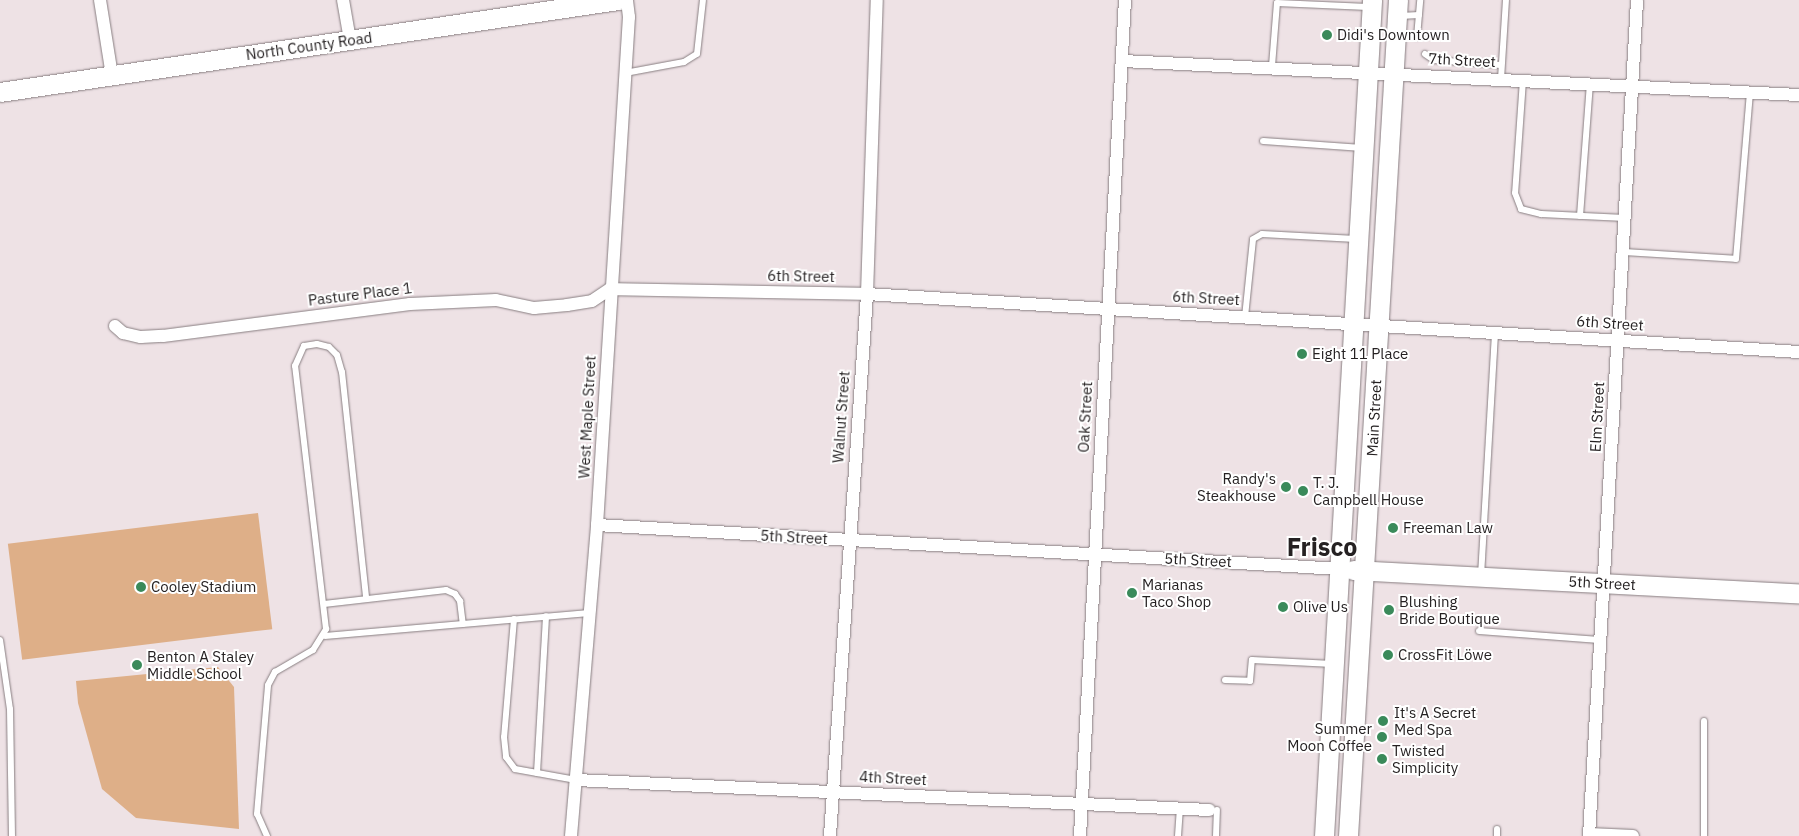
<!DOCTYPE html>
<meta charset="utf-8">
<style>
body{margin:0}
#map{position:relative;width:1799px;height:836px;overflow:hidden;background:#eee2e5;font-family:"IBM Plex Sans",sans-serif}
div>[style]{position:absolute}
.green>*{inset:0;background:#deaf88;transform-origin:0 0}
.roads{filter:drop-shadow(0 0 1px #887e81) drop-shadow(0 0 1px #887e81)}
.lane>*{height:6px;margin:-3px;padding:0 3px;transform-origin:3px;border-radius:3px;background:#fff}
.street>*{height:12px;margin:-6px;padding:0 6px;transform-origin:6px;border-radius:6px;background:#fff}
.secondary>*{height:19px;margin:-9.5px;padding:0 9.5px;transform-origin:9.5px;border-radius:9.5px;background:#fff}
.dots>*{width:14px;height:14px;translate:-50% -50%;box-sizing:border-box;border:2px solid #fff;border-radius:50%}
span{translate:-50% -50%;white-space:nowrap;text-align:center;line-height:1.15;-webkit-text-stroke:4px #fff;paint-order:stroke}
.poi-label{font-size:15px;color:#252122}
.left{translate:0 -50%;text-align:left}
.right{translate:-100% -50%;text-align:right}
.street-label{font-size:15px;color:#252122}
.town-label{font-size:25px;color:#252122;font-weight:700}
</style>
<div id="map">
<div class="green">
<i style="left:258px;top:513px;width:117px;height:252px;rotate:83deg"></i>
<i style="clip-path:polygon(218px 667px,234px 687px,239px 829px,136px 818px,102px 789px,78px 703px,76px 681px)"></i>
</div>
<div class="roads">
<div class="lane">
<i style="left:1400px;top:16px;width:19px;rotate:-3deg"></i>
<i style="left:1417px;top:37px;width:37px;rotate:-85deg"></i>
<i style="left:1425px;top:54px;width:11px;rotate:34deg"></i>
<i style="left:1434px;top:60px;width:67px;rotate:4.3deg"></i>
<i style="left:1272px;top:66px;width:63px;rotate:-85.5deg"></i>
<i style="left:1277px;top:3px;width:91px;rotate:2.5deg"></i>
<i style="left:625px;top:73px;width:60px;rotate:-10.6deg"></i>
<i style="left:684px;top:62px;width:15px;rotate:-32deg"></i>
<i style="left:697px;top:54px;width:54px;rotate:-83.7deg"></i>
<i style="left:1501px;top:79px;width:79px;rotate:-86.4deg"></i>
<i style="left:1523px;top:80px;width:113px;rotate:94deg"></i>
<i style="left:1515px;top:193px;width:17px;rotate:69deg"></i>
<i style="left:1521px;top:209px;width:21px;rotate:14deg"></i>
<i style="left:1541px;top:214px;width:84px;rotate:2.7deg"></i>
<i style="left:1263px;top:141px;width:100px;rotate:4deg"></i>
<i style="left:1580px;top:216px;width:132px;rotate:-85.7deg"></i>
<i style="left:1623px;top:252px;width:113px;rotate:3.5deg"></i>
<i style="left:1736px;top:259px;width:168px;rotate:-85.2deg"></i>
<i style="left:1245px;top:317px;width:78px;rotate:-84.1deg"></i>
<i style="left:1253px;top:239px;width:10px;rotate:-29deg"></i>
<i style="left:1262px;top:234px;width:94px;rotate:3deg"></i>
<i style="left:1481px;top:576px;width:244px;rotate:-86.7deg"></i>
<i style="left:324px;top:604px;width:123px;rotate:-6.5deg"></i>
<i style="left:446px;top:590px;width:10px;rotate:24deg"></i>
<i style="left:455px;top:594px;width:9px;rotate:54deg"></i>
<i style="left:460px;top:601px;width:23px;rotate:83deg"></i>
<i style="left:514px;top:619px;width:118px;rotate:94.8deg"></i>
<i style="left:504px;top:737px;width:20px;rotate:84deg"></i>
<i style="left:506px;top:757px;width:15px;rotate:53deg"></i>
<i style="left:515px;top:769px;width:62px;rotate:10.2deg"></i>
<i style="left:1479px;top:631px;width:121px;rotate:4.3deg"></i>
<i style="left:325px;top:636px;width:265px;rotate:-5deg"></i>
<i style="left:0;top:640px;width:70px;rotate:81.8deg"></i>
<i style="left:10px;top:709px;width:127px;rotate:89.1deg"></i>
<i style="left:1225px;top:680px;width:25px;rotate:2deg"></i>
<i style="left:1250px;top:681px;width:21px;rotate:-85deg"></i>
<i style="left:1252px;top:660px;width:81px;rotate:2.8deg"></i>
<i style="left:1704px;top:721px;width:115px;rotate:90deg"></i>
<i style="left:537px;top:773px;width:157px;rotate:-86.7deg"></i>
<i style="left:267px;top:836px;width:24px;rotate:-114deg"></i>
<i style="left:257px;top:814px;width:129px;rotate:-85.1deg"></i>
<i style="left:268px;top:685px;width:15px;rotate:-62deg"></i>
<i style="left:275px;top:672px;width:44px;rotate:-30.1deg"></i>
<i style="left:313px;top:650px;width:25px;rotate:-58deg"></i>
<i style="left:326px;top:629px;width:265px;rotate:-96.7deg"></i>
<i style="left:295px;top:366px;width:22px;rotate:-66deg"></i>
<i style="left:304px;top:346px;width:13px;rotate:-9deg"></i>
<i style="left:317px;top:344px;width:12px;rotate:14deg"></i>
<i style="left:329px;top:347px;width:11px;rotate:45deg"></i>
<i style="left:337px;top:355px;width:18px;rotate:74deg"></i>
<i style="left:342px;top:372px;width:227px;rotate:83.9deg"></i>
<i style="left:1178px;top:836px;width:28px;rotate:-86deg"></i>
<i style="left:1216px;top:836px;width:26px;rotate:-88deg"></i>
<i style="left:1497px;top:836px;width:7px;rotate:-90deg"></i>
</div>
<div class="street">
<i style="left:100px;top:0;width:77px;rotate:81deg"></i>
<i style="left:343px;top:0;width:41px;rotate:80.1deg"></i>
<i style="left:1123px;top:61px;width:677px;rotate:2.88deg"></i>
<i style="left:115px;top:326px;width:11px;rotate:41deg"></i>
<i style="left:123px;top:333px;width:18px;rotate:13deg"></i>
<i style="left:141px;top:337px;width:22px;rotate:-3deg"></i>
<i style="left:163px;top:336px;width:249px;rotate:-7.4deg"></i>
<i style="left:410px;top:304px;width:86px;rotate:-2.7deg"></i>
<i style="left:496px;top:300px;width:39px;rotate:12deg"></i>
<i style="left:534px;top:308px;width:33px;rotate:-5deg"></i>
<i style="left:567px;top:305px;width:25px;rotate:-9deg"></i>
<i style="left:592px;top:301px;width:22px;rotate:-34deg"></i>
<i style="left:610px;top:289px;width:257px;rotate:1.1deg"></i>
<i style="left:867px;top:294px;width:934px;rotate:3.56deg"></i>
<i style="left:597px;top:525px;width:744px;rotate:3.39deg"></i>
<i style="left:576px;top:780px;width:634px;rotate:2.71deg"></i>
<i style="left:1589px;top:834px;width:44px;rotate:2.6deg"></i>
<i style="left:571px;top:836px;width:312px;rotate:-85.2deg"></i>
<i style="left:597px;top:525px;width:509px;rotate:-86.4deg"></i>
<i style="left:629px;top:17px;width:17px;rotate:-97deg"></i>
<i style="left:830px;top:836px;width:543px;rotate:-86.09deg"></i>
<i style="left:867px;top:294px;width:294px;rotate:-88.1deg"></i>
<i style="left:1080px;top:836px;width:837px;rotate:-86.92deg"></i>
<i style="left:1589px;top:836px;width:837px;rotate:-86.71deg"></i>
</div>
<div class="secondary">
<i style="left:0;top:92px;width:625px;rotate:-8.47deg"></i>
<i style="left:1353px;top:570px;width:447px;rotate:3deg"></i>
<i style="left:1324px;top:836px;width:837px;rotate:-86.71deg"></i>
<i style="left:1348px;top:836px;width:837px;rotate:-86.58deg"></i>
</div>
</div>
<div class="dots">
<i style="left:1327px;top:35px;background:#3a8a5a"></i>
<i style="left:1302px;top:354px;background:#3a8a5a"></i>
<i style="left:1286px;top:487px;background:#3a8a5a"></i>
<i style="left:1303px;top:491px;background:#3a8a5a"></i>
<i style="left:1393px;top:528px;background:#3a8a5a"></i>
<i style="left:141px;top:587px;background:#3a8a5a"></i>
<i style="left:1132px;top:593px;background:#3a8a5a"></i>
<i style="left:1283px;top:607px;background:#3a8a5a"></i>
<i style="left:1389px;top:610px;background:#3a8a5a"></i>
<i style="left:1388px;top:655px;background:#3a8a5a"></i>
<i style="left:137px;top:665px;background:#3a8a5a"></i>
<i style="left:1383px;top:721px;background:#3a8a5a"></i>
<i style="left:1382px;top:737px;background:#3a8a5a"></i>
<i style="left:1382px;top:759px;background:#3a8a5a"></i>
</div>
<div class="poi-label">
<span class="left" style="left:1337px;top:35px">Didi's Downtown</span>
<span class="left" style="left:1312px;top:354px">Eight 11 Place</span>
<span class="right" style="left:1276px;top:487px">Randy's<br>Steakhouse</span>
<span class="left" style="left:1313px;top:491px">T. J.<br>Campbell House</span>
<span class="left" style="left:1403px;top:528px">Freeman Law</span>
<span class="left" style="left:1142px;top:593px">Marianas<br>Taco Shop</span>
<span class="left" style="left:151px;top:587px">Cooley Stadium</span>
<span class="left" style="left:1399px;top:610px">Blushing<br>Bride Boutique</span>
<span class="left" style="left:1293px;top:607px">Olive Us</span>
<span class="left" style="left:1398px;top:655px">CrossFit Löwe</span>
<span class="left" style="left:147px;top:665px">Benton A Staley<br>Middle School</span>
<span class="left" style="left:1394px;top:721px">It's A Secret<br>Med Spa</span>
<span class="right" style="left:1372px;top:737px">Summer<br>Moon Coffee</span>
<span class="left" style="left:1392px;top:759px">Twisted<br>Simplicity</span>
</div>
<div class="street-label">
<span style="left:309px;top:46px;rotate:-8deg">North County Road</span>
<span style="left:1462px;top:60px;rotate:3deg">7th Street</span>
<span style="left:801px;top:276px;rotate:1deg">6th Street</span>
<span style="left:360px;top:294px;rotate:-7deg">Pasture Place 1</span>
<span style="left:1206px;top:298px;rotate:3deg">6th Street</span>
<span style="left:1610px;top:323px;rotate:4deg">6th Street</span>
<span style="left:587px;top:417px;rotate:-87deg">West Maple Street</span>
<span style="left:841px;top:417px;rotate:-86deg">Walnut Street</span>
<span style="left:1085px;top:417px;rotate:-87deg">Oak Street</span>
<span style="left:1597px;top:417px;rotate:-87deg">Elm Street</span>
<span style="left:1374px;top:418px;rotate:-87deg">Main Street</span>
<span style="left:794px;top:537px;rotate:3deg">5th Street</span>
<span style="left:1198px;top:560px;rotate:3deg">5th Street</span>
<span style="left:1602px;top:583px;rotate:3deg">5th Street</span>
<span style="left:893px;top:778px;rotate:3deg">4th Street</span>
</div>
<div class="town-label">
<span style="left:1322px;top:547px">Frisco</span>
</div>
</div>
